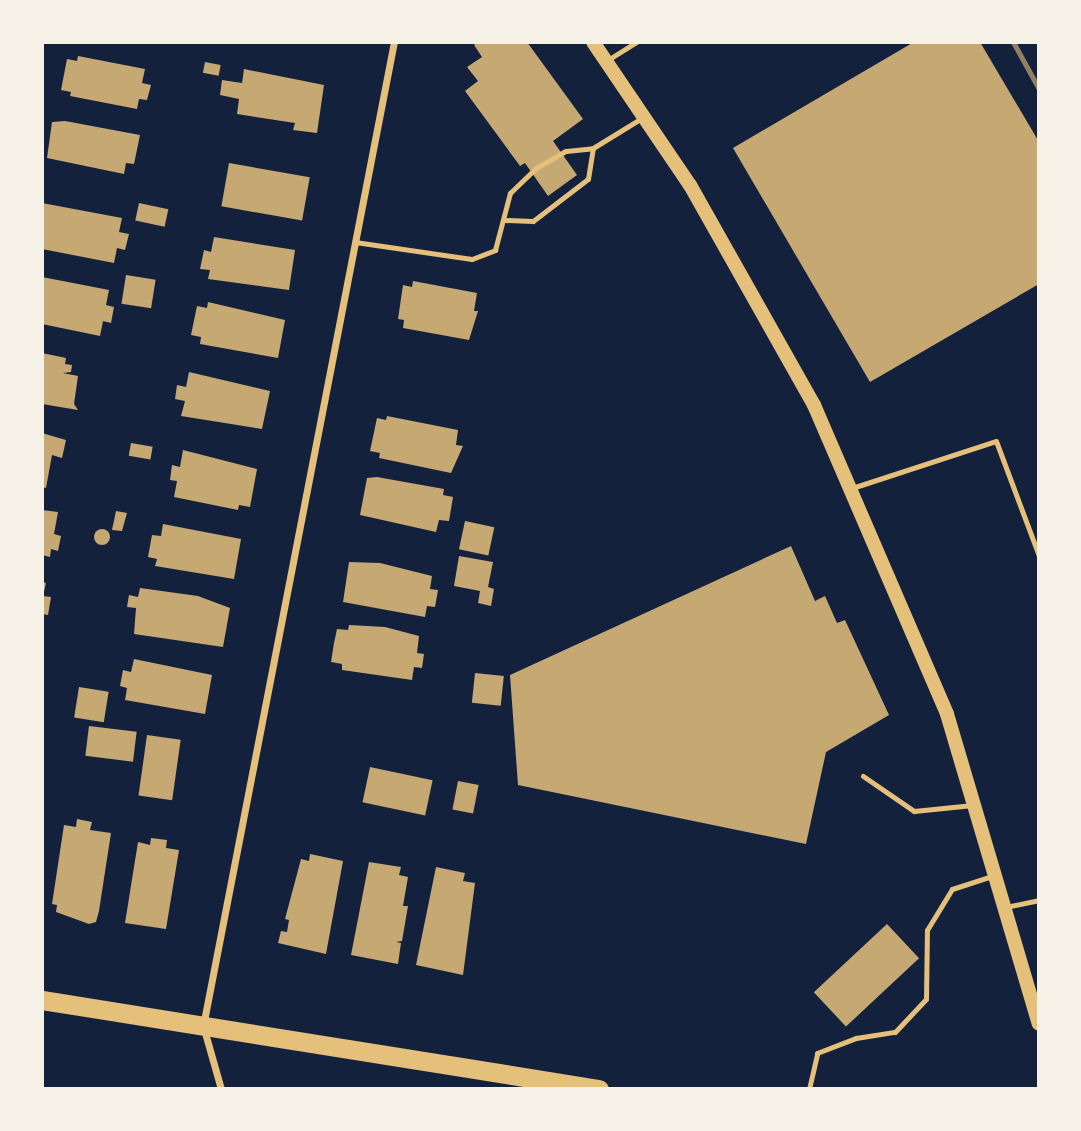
<!DOCTYPE html>
<style>
body{margin:0}
#map{position:relative;width:1081px;height:1131px;overflow:hidden;background:#14213d;font-family:"Libre Baskerville",serif}
div>[style]{position:absolute}
.building>*{inset:0;background:#c6a872;transform-origin:0 0}
.round{border-radius:50%}
.service>*{height:5px;margin:-2.5px;padding:0 2.5px;transform-origin:2.5px;border-radius:2.5px;background:#e5c07b}
.minor>*{height:7px;margin:-3.5px;padding:0 3.5px;transform-origin:3.5px;border-radius:3.5px;background:#e5c07b}
.secondary>*{height:14px;margin:-7px;padding:0 7px;transform-origin:7px;border-radius:7px;background:#e5c07b}
.trunk>*{height:19px;margin:-9.5px;padding:0 9.5px;transform-origin:9.5px;border-radius:9.5px;background:#e5c07b}
.rail>*{height:5px;margin:-2.5px;padding:0 2.5px;transform-origin:2.5px;border-radius:2.5px;background:#918062}
span{translate:-50% -50%;white-space:nowrap;text-align:center;line-height:1.15;-webkit-text-stroke:7px #f6f1e7;paint-order:stroke}
.frame{position:absolute;inset:0;border:44px solid #f6f1e7;pointer-events:none}
</style>
<div id="map">
<div class="building">
<i style="clip-path:polygon(478px 42px,527px 42px,583px 119px,553px 141px,577px 175px,548px 196px,525px 163px,520px 166px,465px 91px,478px 81px,467px 67px,482px 57px,474px 45px)"></i>
<i style="clip-path:polygon(914px 42px,980px 42px,1039px 142px,1039px 284px,870px 382px,733px 148px)"></i>
<i style="clip-path:polygon(78px 56px,145px 69px,142px 83px,151px 85px,147px 100px,139px 99px,137px 109px,70px 96px,71px 92px,61px 90px,67px 59px,77px 61px)"></i>
<i style="left:205px;top:62px;width:16px;height:11px;rotate:11deg"></i>
<i style="clip-path:polygon(244px 69px,324px 85px,317px 133px,293px 130px,295px 123px,237px 114px,239px 99px,220px 95px,222px 80px,242px 83px)"></i>
<i style="clip-path:polygon(65px 121px,140px 135px,134px 164px,126px 163px,124px 174px,47px 158px,52px 122px)"></i>
<i style="left:229px;top:163px;width:82px;height:44px;rotate:10deg"></i>
<i style="clip-path:polygon(42px 203px,122px 218px,119px 232px,129px 234px,125px 250px,117px 248px,114px 263px,42px 249px)"></i>
<i style="left:139px;top:203px;width:30px;height:18px;rotate:12deg"></i>
<i style="clip-path:polygon(214px 237px,295px 250px,289px 290px,208px 279px,210px 270px,200px 269px,204px 250px,211px 252px)"></i>
<i style="left:126px;top:275px;width:30px;height:29px;rotate:9deg"></i>
<i style="clip-path:polygon(42px 277px,109px 290px,106px 305px,114px 307px,111px 323px,103px 321px,100px 336px,42px 324px)"></i>
<i style="clip-path:polygon(413px 281px,477px 293px,474px 311px,478px 311px,469px 340px,403px 328px,404px 320px,398px 319px,403px 285px,412px 287px)"></i>
<i style="clip-path:polygon(208px 302px,285px 320px,278px 358px,200px 344px,201px 337px,191px 335px,197px 306px,207px 308px)"></i>
<i style="clip-path:polygon(42px 353px,66px 358px,65px 364px,72px 365px,71px 372px,63px 373px,78px 376px,74px 404px,78px 410px,42px 404px)"></i>
<i style="clip-path:polygon(189px 372px,270px 391px,262px 429px,181px 416px,185px 401px,175px 399px,177px 385px,186px 387px)"></i>
<i style="clip-path:polygon(387px 416px,458px 430px,456px 445px,463px 446px,451px 473px,379px 458px,380px 453px,370px 451px,377px 418px,386px 420px)"></i>
<i style="clip-path:polygon(42px 433px,66px 440px,62px 458px,52px 455px,46px 488px,42px 487px)"></i>
<i style="left:131px;top:443px;width:22px;height:13px;rotate:10deg"></i>
<i style="clip-path:polygon(183px 450px,257px 469px,250px 507px,239px 505px,238px 510px,174px 497px,177px 481px,170px 480px,172px 465px,180px 467px)"></i>
<i style="clip-path:polygon(377px 477px,444px 489px,443px 495px,453px 497px,449px 521px,439px 520px,436px 532px,360px 515px,367px 478px)"></i>
<i style="clip-path:polygon(42px 510px,58px 512px,54px 534px,61px 536px,58px 551px,51px 549px,50px 557px,42px 555px)"></i>
<i style="clip-path:polygon(116px 511px,127px 513px,122px 531px,112px 530px)"></i>
<i style="left:465px;top:521px;width:30px;height:29px;rotate:12deg"></i>
<i style="clip-path:polygon(163px 524px,241px 539px,234px 579px,155px 566px,157px 559px,148px 557px,152px 535px,161px 536px)"></i>
<i class="round" style="left:94px;top:529px;width:16px;height:16px"></i>
<i style="clip-path:polygon(791px 546px,815px 601px,825px 596px,837px 623px,845px 620px,889px 715px,826px 752px,806px 844px,518px 785px,510px 675px)"></i>
<i style="clip-path:polygon(459px 556px,493px 562px,488px 587px,494px 589px,491px 606px,478px 603px,480px 591px,454px 586px)"></i>
<i style="clip-path:polygon(349px 562px,380px 563px,432px 576px,430px 589px,438px 590px,435px 607px,427px 606px,425px 617px,343px 602px)"></i>
<i style="clip-path:polygon(42px 582px,46px 583px,43px 596px,51px 597px,48px 615px,42px 614px)"></i>
<i style="clip-path:polygon(140px 588px,198px 596px,230px 608px,223px 647px,134px 634px,136px 608px,127px 607px,129px 595px,138px 597px)"></i>
<i style="clip-path:polygon(349px 625px,385px 627px,419px 636px,417px 653px,424px 654px,422px 668px,414px 667px,412px 680px,342px 670px,342px 664px,331px 662px,334px 643px,337px 629px,348px 630px)"></i>
<i style="clip-path:polygon(134px 659px,212px 675px,205px 714px,125px 700px,127px 688px,120px 686px,123px 670px,131px 672px)"></i>
<i style="left:475px;top:673px;width:29px;height:30px;rotate:6deg"></i>
<i style="left:79px;top:687px;width:30px;height:31px;rotate:9deg"></i>
<i style="left:89px;top:726px;width:48px;height:30px;rotate:7deg"></i>
<i style="left:147px;top:735px;width:34px;height:61px;rotate:8deg"></i>
<i style="left:370px;top:767px;width:64px;height:36px;rotate:12deg"></i>
<i style="left:458px;top:781px;width:21px;height:29px;rotate:11deg"></i>
<i style="clip-path:polygon(77px 819px,92px 822px,90px 830px,111px 833px,99px 911px,96px 922px,89px 924px,56px 912px,57px 905px,52px 904px,64px 825px,76px 827px)"></i>
<i style="clip-path:polygon(151px 838px,167px 840px,166px 848px,179px 850px,166px 929px,125px 923px,138px 842px,150px 845px)"></i>
<i style="clip-path:polygon(310px 854px,343px 861px,326px 954px,278px 943px,281px 931px,287px 932px,289px 920px,285px 919px,301px 859px,309px 861px)"></i>
<i style="clip-path:polygon(369px 862px,401px 867px,399px 875px,408px 877px,403px 906px,408px 906px,402px 941px,396px 942px,401px 943px,398px 964px,351px 955px)"></i>
<i style="clip-path:polygon(436px 867px,465px 873px,463px 881px,475px 883px,463px 975px,416px 965px)"></i>
<i style="left:887px;top:924px;width:47px;height:100px;rotate:47deg"></i>
</div>
<div class="service">
<i style="left:606px;top:61px;width:36px;rotate:-32deg"></i>
<i style="left:504px;top:220px;width:29px;rotate:2deg"></i>
<i style="left:533px;top:221px;width:69px;rotate:-37.4deg"></i>
<i style="left:588px;top:179px;width:31px;rotate:-81deg"></i>
<i style="left:355px;top:242px;width:118px;rotate:8.3deg"></i>
<i style="left:472px;top:259px;width:25px;rotate:-21deg"></i>
<i style="left:495px;top:250px;width:59px;rotate:-75.3deg"></i>
<i style="left:510px;top:193px;width:36px;rotate:-44deg"></i>
<i style="left:536px;top:168px;width:34px;rotate:-30deg"></i>
<i style="left:566px;top:151px;width:27px;rotate:-6deg"></i>
<i style="left:593px;top:148px;width:57px;rotate:-31.5deg"></i>
<i style="left:852px;top:488px;width:151px;rotate:-18.1deg"></i>
<i style="left:996px;top:441px;width:123px;rotate:69.5deg"></i>
<i style="left:863px;top:776px;width:62px;rotate:34.5deg"></i>
<i style="left:914px;top:811px;width:59px;rotate:-5.8deg"></i>
<i style="left:1006px;top:907px;width:34px;rotate:-12deg"></i>
<i style="left:809px;top:1089px;width:37px;rotate:-77deg"></i>
<i style="left:817px;top:1053px;width:42px;rotate:-21deg"></i>
<i style="left:856px;top:1038px;width:39px;rotate:-9deg"></i>
<i style="left:895px;top:1032px;width:45px;rotate:-46.8deg"></i>
<i style="left:926px;top:999px;width:69px;rotate:-89.2deg"></i>
<i style="left:927px;top:930px;width:48px;rotate:-58.6deg"></i>
<i style="left:952px;top:889px;width:45px;rotate:-18deg"></i>
</div>
<div class="minor">
<i style="left:221px;top:1089px;width:66px;rotate:-105.9deg"></i>
<i style="left:203px;top:1026px;width:1002px;rotate:-79.02deg"></i>
</div>
<div class="secondary">
<i style="left:593px;top:42px;width:173px;rotate:55.9deg"></i>
<i style="left:690px;top:185px;width:253px;rotate:60.6deg"></i>
<i style="left:814px;top:405px;width:336px;rotate:66.7deg"></i>
<i style="left:947px;top:714px;width:323px;rotate:73.5deg"></i>
</div>
<div class="trunk">
<i style="left:42px;top:1000px;width:564px;rotate:9.08deg"></i>
</div>
<div class="rail">
<i style="left:1013px;top:42px;width:54px;rotate:61deg"></i>
</div>
<div class="frame"></div>
</div>
